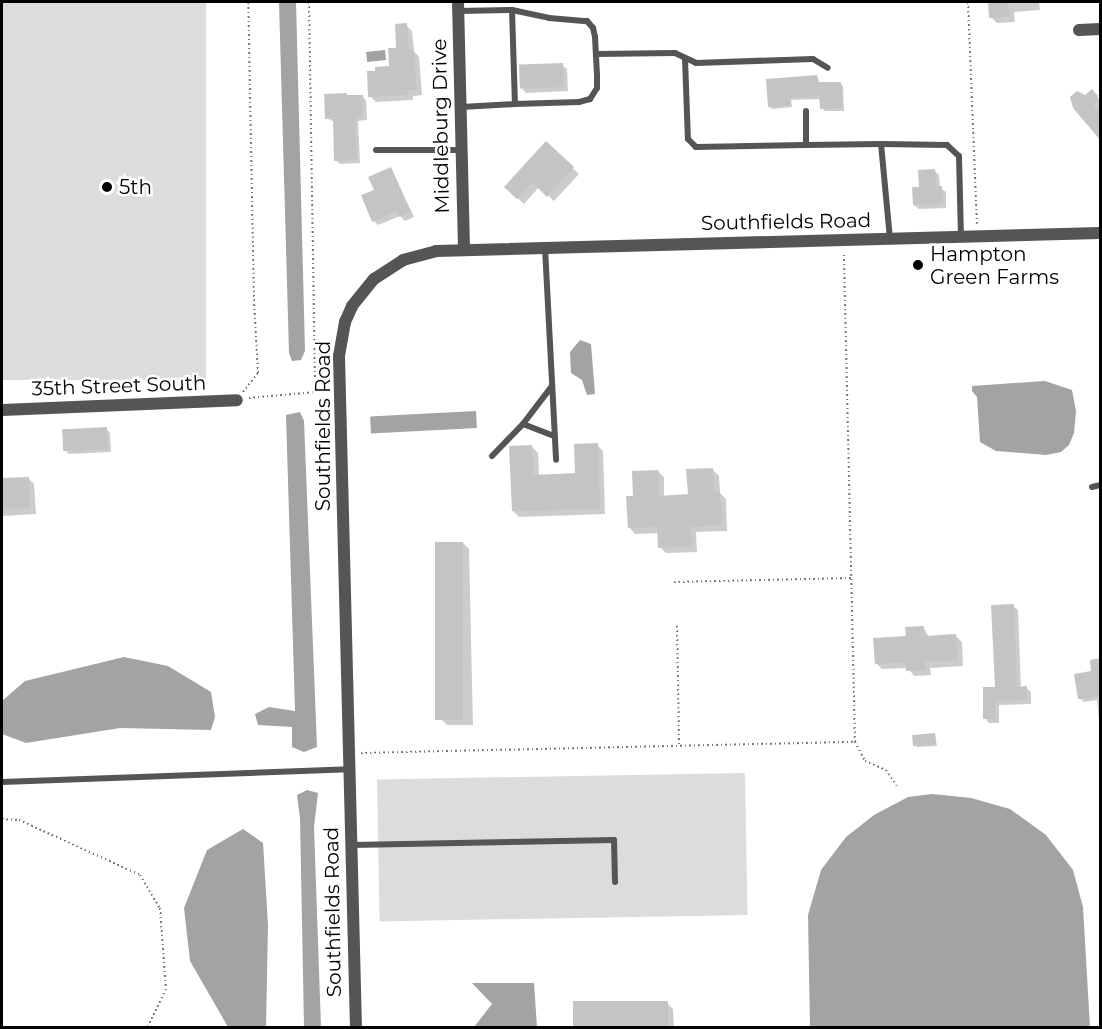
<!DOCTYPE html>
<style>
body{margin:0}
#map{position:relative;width:1102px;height:1029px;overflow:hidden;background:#fff;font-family:Montserrat,sans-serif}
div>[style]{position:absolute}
.green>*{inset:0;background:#dcdcdc;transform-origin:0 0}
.water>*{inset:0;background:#a3a3a3;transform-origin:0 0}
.shadow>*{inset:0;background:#0003}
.building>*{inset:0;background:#c4c4c4;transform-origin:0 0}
.path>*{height:2px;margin-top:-1px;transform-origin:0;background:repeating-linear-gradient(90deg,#777 0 1.5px,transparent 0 4.5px)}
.service>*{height:6px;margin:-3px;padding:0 3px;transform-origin:3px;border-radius:3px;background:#555}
.minor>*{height:12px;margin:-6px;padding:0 6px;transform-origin:6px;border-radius:6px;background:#555}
.dots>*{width:16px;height:16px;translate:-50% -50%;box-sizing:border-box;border:3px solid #fff;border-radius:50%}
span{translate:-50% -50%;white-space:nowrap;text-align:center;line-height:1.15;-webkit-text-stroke:5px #fff;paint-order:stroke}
.street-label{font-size:20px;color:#000}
.poi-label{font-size:20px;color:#000}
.left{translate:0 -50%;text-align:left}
.frame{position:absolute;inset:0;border:3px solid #000;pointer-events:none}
</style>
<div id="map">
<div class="green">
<i style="left:2px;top:2px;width:204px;height:378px"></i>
<i style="left:745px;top:773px;width:142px;height:368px;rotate:89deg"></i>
</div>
<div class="water">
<i style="clip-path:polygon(279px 2px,296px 2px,305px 351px,301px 360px,292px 361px,289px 353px)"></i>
<i style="left:385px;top:50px;width:10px;height:19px;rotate:84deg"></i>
<i style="clip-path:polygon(580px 340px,591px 344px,595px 394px,587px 395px,582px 380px,571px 373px,570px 352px)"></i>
<i style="clip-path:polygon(1045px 381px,1072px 390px,1076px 411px,1074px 433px,1069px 445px,1061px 452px,1046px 455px,996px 451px,980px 442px,977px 397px,972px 391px,972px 386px)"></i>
<i style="left:476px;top:411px;width:17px;height:106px;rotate:87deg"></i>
<i style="clip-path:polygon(300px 412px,304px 421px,317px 747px,304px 752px,292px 747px,292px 727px,258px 725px,255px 714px,269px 707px,295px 711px,286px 415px)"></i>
<i style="clip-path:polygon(124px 657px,168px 666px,211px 692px,215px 717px,211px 730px,120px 728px,26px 743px,2px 734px,2px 701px,25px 681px)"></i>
<i style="clip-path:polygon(307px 790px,318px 793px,314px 827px,321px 1027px,304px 1027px,300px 818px,297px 795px)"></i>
<i style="clip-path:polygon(932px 794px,971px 798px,1010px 809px,1046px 835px,1073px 870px,1083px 907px,1090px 1027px,810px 1027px,808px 915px,821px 870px,846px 837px,874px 815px,908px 797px)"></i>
<i style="clip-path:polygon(243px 829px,263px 843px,268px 925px,266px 1027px,228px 1027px,190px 961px,184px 908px,207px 850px)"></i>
<i style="clip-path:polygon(472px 983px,534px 983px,537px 1027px,474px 1027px,492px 1004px)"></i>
</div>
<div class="shadow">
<i style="clip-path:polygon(989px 2px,1039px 2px,1040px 10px,1014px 12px,1015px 22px,997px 23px,991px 17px)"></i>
<i style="clip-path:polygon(406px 25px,412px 31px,414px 51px,419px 57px,422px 95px,413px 96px,413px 100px,376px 102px,370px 96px,391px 68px)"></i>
<i style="clip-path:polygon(562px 65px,567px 69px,568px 91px,526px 93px,522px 89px)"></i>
<i style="clip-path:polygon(817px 76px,820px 84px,840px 83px,843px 86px,844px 111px,824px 111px,821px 99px,791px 100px,792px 107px,772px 109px,769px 106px)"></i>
<i style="clip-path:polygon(1092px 91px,1100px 100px,1100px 138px,1085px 97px)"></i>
<i style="clip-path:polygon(362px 96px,366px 100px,367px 120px,358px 121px,360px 163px,340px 164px,336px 160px,335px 122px,326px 118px)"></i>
<i style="clip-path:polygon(546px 144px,579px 174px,554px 201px,539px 187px,524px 204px,506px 187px)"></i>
<i style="clip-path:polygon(391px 169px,414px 217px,405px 221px,400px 216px,378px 225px,374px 221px,376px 191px)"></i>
<i style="clip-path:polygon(935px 171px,939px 175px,940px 188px,946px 192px,946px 208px,919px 209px,914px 205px,920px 188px)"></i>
<i style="clip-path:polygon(106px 428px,110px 433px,111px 452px,69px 454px,65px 450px)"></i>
<i style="clip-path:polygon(597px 445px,603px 451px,605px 514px,519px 517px,513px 511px,532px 447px,538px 453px,539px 476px,576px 475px)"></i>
<i style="clip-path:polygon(713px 470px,719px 476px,720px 493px,726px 499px,727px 531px,696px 532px,697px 552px,666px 553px,660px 547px,659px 533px,635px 534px,629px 527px,634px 497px,658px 471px,664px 477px,664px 497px,689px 496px)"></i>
<i style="clip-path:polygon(28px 478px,34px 484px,36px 514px,2px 516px,2px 480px)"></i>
<i style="clip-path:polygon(463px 543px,469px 549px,473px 725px,447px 725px,441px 719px)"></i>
<i style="clip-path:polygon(1013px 606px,1018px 610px,1021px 688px,1026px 688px,1031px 692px,1031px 704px,999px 705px,999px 723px,989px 723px,985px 718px,996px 689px)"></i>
<i style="clip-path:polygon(923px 627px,929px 637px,956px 636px,962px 642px,963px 666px,930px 668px,931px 675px,914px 676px,908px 668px,882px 669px,876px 663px)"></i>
<i style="clip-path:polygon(1100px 660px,1100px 730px,1097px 700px,1084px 702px,1079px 698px)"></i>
<i style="clip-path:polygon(935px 735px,937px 746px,917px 747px,914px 744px)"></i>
<i style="clip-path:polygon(667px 1003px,673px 1009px,674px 1028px,576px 1028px)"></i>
</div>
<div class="building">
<i style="clip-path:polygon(988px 2px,1008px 2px,1010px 16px,989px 18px)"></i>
<i style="clip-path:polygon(407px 23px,408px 49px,413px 49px,415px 58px,416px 90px,407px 90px,408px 95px,368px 97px,367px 71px,375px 71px,375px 67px,389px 66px,388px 48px,396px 48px,395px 24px)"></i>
<i style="left:563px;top:63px;width:24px;height:44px;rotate:88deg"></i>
<i style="clip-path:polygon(817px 75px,818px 82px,841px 82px,842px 108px,820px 109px,819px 96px,789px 98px,790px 105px,768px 107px,766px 79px)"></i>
<i style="clip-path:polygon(1092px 89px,1098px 96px,1093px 108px,1101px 111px,1101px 141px,1073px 108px,1070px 97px,1077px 91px,1085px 95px)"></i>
<i style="clip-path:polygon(347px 93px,347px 95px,363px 95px,363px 117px,355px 117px,357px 160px,334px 161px,333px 118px,325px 119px,324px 94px)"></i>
<i style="clip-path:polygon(546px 141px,574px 167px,547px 197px,532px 182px,517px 199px,504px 187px)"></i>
<i style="clip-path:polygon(391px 167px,411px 212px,399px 217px,397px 211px,372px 222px,361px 195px,374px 190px,368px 177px)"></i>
<i style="clip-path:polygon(935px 169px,936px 186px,942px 186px,943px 204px,913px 205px,912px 187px,919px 187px,918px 170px)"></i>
<i style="left:107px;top:427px;width:22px;height:45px;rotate:87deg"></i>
<i style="clip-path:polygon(598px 443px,600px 509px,512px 511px,509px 446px,532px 445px,534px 475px,575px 473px,574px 444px)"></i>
<i style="clip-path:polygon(713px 468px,714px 492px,720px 492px,722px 525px,691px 527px,692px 546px,658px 548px,657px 527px,628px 528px,626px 496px,633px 496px,632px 471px,658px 470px,659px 496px,688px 494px,686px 469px)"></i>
<i style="left:29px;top:477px;width:31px;height:27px;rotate:88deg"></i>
<i style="left:435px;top:542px;width:28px;height:178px"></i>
<i style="clip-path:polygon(1014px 604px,1017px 687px,1027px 686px,1027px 700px,995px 701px,996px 719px,983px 719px,983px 687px,995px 687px,991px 605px)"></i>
<i style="clip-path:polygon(924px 626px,924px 636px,956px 634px,957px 661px,925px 662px,925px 670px,906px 671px,906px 662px,875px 664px,873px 638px,906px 636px,905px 627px)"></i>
<i style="clip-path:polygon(1101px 658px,1101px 696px,1078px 699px,1074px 674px,1091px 671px,1090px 660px)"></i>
<i style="left:935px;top:733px;width:11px;height:23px;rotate:85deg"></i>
<i style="left:668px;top:1001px;width:25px;height:95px;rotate:90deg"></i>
</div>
<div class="path">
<i style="left:309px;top:2px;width:389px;rotate:89.1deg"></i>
<i style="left:968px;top:2px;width:222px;rotate:87.7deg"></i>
<i style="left:243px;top:392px;width:24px;rotate:-52deg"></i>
<i style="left:258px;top:373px;width:72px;rotate:-93.2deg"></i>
<i style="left:254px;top:301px;width:299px;rotate:-91.1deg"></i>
<i style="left:249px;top:398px;width:78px;rotate:-5.1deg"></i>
<i style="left:674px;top:582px;width:177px;rotate:-1.3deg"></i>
<i style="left:677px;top:626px;width:120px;rotate:89deg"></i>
<i style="left:855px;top:742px;width:21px;rotate:62deg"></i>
<i style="left:865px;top:761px;width:23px;rotate:23deg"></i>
<i style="left:886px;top:770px;width:19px;rotate:55deg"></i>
<i style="left:361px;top:753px;width:494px;rotate:-1.3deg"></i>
<i style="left:855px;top:742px;width:490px;rotate:-91.3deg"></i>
<i style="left:2px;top:819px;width:17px;rotate:3deg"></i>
<i style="left:19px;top:820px;width:133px;rotate:24.4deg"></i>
<i style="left:140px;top:875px;width:39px;rotate:59deg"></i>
<i style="left:160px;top:908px;width:81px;rotate:85.8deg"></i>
<i style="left:166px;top:989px;width:43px;rotate:116deg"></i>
</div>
<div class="service">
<i style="left:512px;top:10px;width:38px;rotate:12deg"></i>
<i style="left:549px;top:18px;width:38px;rotate:5deg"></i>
<i style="left:587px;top:21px;width:9px;rotate:49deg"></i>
<i style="left:593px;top:28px;width:9px;rotate:77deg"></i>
<i style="left:595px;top:37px;width:38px;rotate:87deg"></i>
<i style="left:597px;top:75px;width:13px;rotate:90deg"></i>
<i style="left:597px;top:88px;width:13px;rotate:122deg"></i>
<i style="left:590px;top:99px;width:11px;rotate:165deg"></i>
<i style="left:579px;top:102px;width:64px;rotate:178.2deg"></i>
<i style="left:458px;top:11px;width:54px;rotate:-1.1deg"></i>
<i style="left:512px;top:10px;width:94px;rotate:88.2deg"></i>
<i style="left:515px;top:104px;width:54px;rotate:176.8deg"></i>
<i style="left:596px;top:54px;width:79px;rotate:-0.7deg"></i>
<i style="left:675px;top:53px;width:23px;rotate:25deg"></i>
<i style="left:696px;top:63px;width:117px;rotate:-2deg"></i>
<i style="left:813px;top:59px;width:17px;rotate:31deg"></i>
<i style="left:685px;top:59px;width:80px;rotate:87.9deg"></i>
<i style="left:688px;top:139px;width:11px;rotate:45deg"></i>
<i style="left:696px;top:147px;width:110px;rotate:-1deg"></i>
<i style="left:806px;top:111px;width:34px;rotate:90deg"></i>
<i style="left:806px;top:145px;width:75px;rotate:-0.8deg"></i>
<i style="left:376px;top:150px;width:85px"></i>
<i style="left:890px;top:239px;width:95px;rotate:-95.4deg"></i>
<i style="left:881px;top:144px;width:66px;rotate:0.9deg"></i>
<i style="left:947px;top:145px;width:16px;rotate:43deg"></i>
<i style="left:959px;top:156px;width:80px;rotate:88.6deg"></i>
<i style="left:545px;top:248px;width:212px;rotate:87deg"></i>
<i style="left:523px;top:424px;width:34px;rotate:21deg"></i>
<i style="left:492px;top:456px;width:45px;rotate:-45.9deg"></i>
<i style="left:523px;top:424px;width:48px;rotate:-52.7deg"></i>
<i style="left:1092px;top:487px;width:8px;rotate:-14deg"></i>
<i style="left:2px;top:782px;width:347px;rotate:-2.1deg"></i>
<i style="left:352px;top:845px;width:262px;rotate:-1.1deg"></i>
<i style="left:614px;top:840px;width:42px;rotate:88.6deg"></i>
</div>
<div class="minor">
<i style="left:458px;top:2px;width:248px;rotate:88.6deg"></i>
<i style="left:1079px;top:30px;width:21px;rotate:-3deg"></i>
<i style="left:2px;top:410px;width:235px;rotate:-2.4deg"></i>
<i style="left:356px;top:1028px;width:672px;rotate:-91.45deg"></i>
<i style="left:339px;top:356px;width:35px;rotate:-80deg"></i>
<i style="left:345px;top:322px;width:17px;rotate:-66deg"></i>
<i style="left:352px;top:306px;width:35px;rotate:-51deg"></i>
<i style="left:374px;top:279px;width:35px;rotate:-33deg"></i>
<i style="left:403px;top:260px;width:34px;rotate:-15deg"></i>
<i style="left:436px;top:251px;width:664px;rotate:-1.55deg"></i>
</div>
<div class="dots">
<i style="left:107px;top:187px;background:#000"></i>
<i style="left:918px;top:265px;background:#000"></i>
</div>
<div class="street-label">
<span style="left:441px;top:126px;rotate:-91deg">Middleburg Drive</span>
<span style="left:786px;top:222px;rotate:-1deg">Southfields Road</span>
<span style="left:119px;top:386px;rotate:-2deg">35th Street South</span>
<span style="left:323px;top:426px;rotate:-90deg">Southfields Road</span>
<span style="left:333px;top:912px;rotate:-91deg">Southfields Road</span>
</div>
<div class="poi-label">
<span class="left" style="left:119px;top:187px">5th</span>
<span class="left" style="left:930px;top:266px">Hampton<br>Green Farms</span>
</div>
<div class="frame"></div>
</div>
